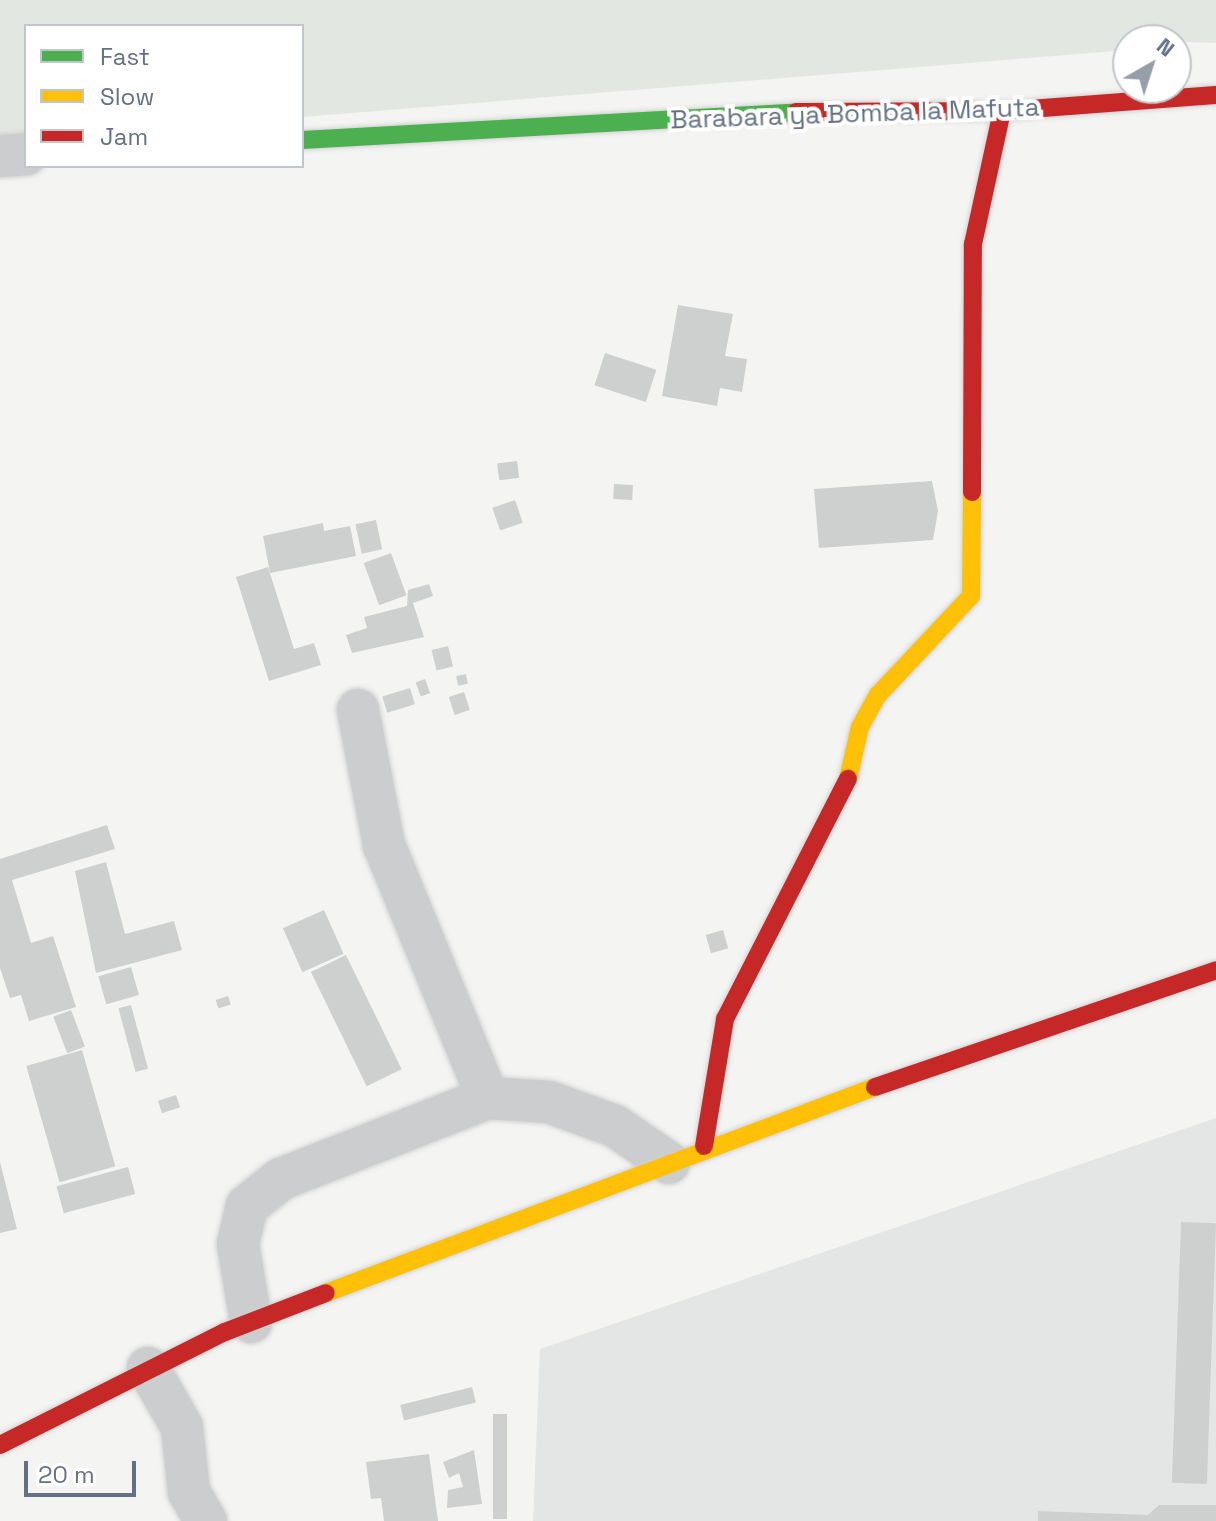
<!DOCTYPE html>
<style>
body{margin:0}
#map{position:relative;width:1216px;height:1521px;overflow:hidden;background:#f4f4f3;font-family:"Space Grotesk",sans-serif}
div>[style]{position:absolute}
.built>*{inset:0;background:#e4e5e5}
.green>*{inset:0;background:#e3e7e1}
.building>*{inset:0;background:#ced0d0;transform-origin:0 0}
.roads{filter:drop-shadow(0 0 2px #d1d2d2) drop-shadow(0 0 2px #d1d2d2)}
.street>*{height:42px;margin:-21px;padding:0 21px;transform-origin:21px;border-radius:21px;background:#cccdce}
.fast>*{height:18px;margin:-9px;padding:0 9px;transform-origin:9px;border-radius:9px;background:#4caf50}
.slow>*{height:18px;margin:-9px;padding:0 9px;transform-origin:9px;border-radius:9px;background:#ffc107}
.jam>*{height:18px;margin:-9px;padding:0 9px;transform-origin:9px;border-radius:9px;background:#c62828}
span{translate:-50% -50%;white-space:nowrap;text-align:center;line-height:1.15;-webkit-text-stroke:8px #fff;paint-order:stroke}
.street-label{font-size:26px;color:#647083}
.legend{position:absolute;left:24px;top:24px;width:280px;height:144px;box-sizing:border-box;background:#fff;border:2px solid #c1c6cd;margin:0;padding:10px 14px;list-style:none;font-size:24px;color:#647083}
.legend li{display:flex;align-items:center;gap:16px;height:40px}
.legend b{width:40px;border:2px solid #c1c6cd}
.north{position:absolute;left:1112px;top:24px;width:80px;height:80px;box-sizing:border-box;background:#fff;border:2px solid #c1c6cd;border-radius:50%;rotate:39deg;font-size:22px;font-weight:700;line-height:32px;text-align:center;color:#647083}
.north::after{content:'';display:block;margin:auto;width:28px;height:36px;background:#969eaa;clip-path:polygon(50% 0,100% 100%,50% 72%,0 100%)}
.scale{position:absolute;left:24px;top:1461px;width:112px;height:36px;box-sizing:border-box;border:4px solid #647083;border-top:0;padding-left:10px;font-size:24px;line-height:28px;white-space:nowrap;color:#647083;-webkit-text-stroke:6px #fff;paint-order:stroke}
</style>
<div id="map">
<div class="built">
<i style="clip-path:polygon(1216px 1118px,1216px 1521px,533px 1521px,540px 1349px)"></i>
</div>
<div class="green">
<i style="clip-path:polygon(0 0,1216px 0,1216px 43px,1128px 40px,1128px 50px,302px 117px,302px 26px,26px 26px,26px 139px,0 141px)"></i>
</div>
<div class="building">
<i style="clip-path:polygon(678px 305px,733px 314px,725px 356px,747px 359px,742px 392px,720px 388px,717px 406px,662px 396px)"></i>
<i style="left:605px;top:353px;width:54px;height:34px;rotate:18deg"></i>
<i style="left:517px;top:461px;width:17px;height:20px;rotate:83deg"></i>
<i style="clip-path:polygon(932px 481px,938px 511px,933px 540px,819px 548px,814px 489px)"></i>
<i style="left:614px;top:484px;width:19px;height:15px;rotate:3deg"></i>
<i style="left:515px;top:500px;width:24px;height:24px;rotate:71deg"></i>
<i style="left:376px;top:520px;width:30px;height:21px;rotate:78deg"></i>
<i style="clip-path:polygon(323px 523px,324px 531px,350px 526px,356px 556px,270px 573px,263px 536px)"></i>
<i style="left:391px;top:553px;width:45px;height:29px;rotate:70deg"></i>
<i style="clip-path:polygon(268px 567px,294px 649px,314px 643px,321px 665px,269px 681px,236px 577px)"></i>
<i style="clip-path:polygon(429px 584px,433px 596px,413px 603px,424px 637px,352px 653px,346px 635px,367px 628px,364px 617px,407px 606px,408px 590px)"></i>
<i style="left:448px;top:646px;width:21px;height:17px;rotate:76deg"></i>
<i style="left:466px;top:674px;width:10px;height:10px;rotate:79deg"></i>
<i style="left:425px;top:679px;width:15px;height:10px;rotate:70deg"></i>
<i style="left:410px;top:688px;width:17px;height:29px;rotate:73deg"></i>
<i style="left:464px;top:692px;width:19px;height:16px;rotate:72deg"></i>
<i style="clip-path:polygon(107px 825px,115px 849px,12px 880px,31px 943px,53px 936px,76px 1007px,29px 1021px,21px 995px,10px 998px,0 968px,0 859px)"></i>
<i style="clip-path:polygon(106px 862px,125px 934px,174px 921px,182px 950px,96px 973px,75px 871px)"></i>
<i style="left:324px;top:910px;width:48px;height:45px;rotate:66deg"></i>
<i style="left:723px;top:930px;width:19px;height:18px;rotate:74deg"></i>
<i style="left:346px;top:955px;width:127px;height:39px;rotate:64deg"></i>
<i style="left:131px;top:967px;width:29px;height:34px;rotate:74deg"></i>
<i style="left:228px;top:996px;width:9px;height:13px;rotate:72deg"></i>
<i style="left:131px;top:1005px;width:66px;height:13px;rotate:75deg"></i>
<i style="left:71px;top:1010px;width:39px;height:19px;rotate:69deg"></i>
<i style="left:82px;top:1050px;width:121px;height:58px;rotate:74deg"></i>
<i style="left:176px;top:1095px;width:13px;height:19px;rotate:72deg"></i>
<i style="clip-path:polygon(0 1162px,17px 1229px,0 1233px)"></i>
<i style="left:128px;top:1167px;width:28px;height:74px;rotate:75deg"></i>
<i style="left:1181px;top:1222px;width:35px;height:261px;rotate:2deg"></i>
<i style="left:472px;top:1387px;width:16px;height:74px;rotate:76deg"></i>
<i style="left:493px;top:1414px;width:14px;height:105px"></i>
<i style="clip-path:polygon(474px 1450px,482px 1504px,447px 1508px,448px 1490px,463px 1487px,459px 1473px,449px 1478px,443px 1462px)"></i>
<i style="clip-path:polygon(429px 1454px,438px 1521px,384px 1521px,381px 1498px,371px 1499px,366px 1462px)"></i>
<i style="clip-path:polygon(1159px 1505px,1216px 1505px,1216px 1521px,1038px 1521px,1038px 1511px,1148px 1515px)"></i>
</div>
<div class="roads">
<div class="street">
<i style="left:0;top:156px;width:26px;rotate:-4deg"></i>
<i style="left:358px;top:710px;width:137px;rotate:79.1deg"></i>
<i style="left:384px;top:845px;width:274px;rotate:67.7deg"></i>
<i style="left:251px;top:1322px;width:79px;rotate:-99.5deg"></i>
<i style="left:238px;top:1244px;width:39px;rotate:-77deg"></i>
<i style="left:247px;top:1206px;width:43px;rotate:-38.5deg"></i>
<i style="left:281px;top:1179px;width:222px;rotate:-21.4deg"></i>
<i style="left:488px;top:1098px;width:61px;rotate:3.8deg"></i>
<i style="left:549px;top:1102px;width:70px;rotate:20deg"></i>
<i style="left:615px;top:1126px;width:65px;rotate:34.4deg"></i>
<i style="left:148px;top:1368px;width:68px;rotate:60deg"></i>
<i style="left:182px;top:1427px;width:65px;rotate:83.9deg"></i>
<i style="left:189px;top:1492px;width:34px;rotate:60deg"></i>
</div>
<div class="fast">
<i style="left:302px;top:140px;width:495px;rotate:-3.2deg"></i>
</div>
<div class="slow">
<i style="left:848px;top:779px;width:53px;rotate:-77deg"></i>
<i style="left:860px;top:727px;width:37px;rotate:-61deg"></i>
<i style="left:878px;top:695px;width:136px;rotate:-46.8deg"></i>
<i style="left:971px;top:596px;width:104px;rotate:-89.4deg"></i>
<i style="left:326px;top:1293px;width:586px;rotate:-20.57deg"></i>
</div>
<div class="jam">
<i style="left:796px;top:112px;width:206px;rotate:-0.3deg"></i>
<i style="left:1002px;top:111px;width:215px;rotate:-4.3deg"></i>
<i style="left:972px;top:492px;width:248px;rotate:-89.8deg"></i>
<i style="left:973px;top:244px;width:136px;rotate:-77.7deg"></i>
<i style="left:875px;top:1087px;width:361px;rotate:-18.9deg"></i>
<i style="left:704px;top:1146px;width:129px;rotate:-80.6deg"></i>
<i style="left:725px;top:1019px;width:270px;rotate:-62.9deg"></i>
<i style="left:0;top:1445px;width:252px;rotate:-26.7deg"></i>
<i style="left:225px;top:1332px;width:108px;rotate:-21.1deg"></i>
</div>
</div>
<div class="street-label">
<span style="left:855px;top:114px;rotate:-2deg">Barabara ya Bomba la Mafuta</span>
</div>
<ul class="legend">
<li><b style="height:10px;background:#4caf50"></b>Fast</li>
<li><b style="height:10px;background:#ffc107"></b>Slow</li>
<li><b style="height:10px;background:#c62828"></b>Jam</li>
</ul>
<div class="north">N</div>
<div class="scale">20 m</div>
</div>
